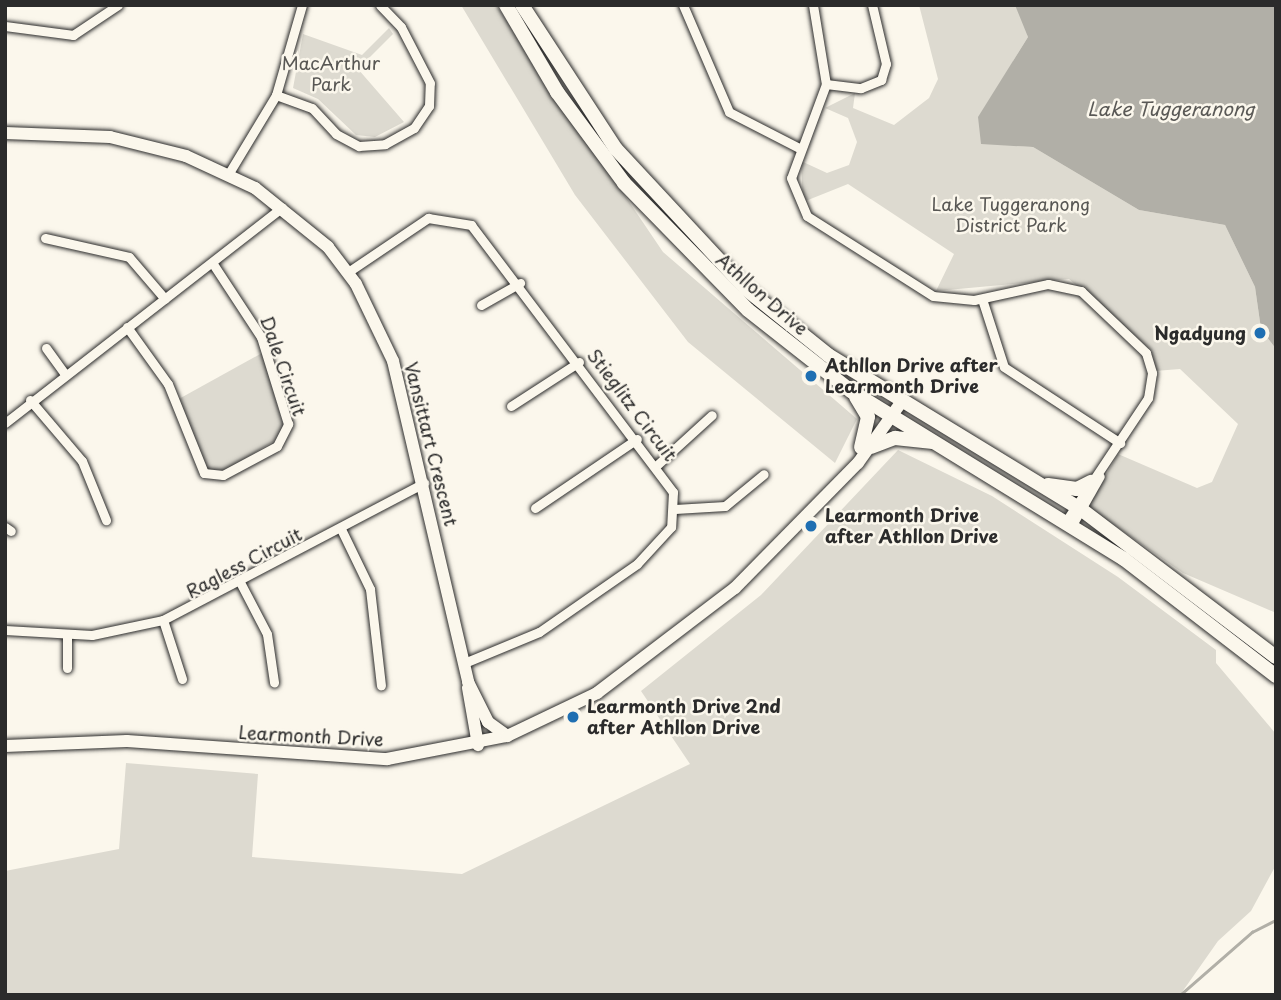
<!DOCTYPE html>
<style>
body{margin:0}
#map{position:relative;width:1281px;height:1000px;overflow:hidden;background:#fbf7ec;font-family:"Playpen Sans",sans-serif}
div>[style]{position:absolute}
.green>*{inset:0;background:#dddad0}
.water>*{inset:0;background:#b1afa7}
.stream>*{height:2.5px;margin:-1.25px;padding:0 1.25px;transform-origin:1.25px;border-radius:1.25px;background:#b1afa7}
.roads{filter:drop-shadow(0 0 2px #2b2b2b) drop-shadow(0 0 2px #2b2b2b)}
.street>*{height:9px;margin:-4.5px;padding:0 4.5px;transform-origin:4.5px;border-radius:4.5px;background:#fbf7ec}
.secondary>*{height:12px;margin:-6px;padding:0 6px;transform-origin:6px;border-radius:6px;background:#fbf7ec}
.primary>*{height:14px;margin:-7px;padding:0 7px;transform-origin:7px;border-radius:7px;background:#fbf7ec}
.dots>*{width:19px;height:19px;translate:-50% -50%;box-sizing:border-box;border:4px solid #fbf7ec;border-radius:50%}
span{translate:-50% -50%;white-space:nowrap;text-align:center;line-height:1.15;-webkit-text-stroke:5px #fbf7ec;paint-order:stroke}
.park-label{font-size:18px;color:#585754}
.street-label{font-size:18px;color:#2b2b2b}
.poi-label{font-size:18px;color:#2b2b2b;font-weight:700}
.right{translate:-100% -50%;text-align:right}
.left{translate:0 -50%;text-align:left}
.water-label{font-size:19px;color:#5a5956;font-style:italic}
.frame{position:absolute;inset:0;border:7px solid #2b2b2b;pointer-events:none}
</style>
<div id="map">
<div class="green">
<i style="clip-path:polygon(461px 5px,496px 5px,663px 252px,857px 419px,835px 463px,688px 342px,575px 195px)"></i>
<i style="clip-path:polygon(919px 5px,1015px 5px,1022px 12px,1028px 37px,1013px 61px,1017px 146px,1033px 147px,1139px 210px,1225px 225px,1255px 287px,1261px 329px,1276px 349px,1274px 612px,1183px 573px,1088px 507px,1118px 454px,1197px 488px,1212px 482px,1238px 424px,1180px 369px,1155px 371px,1150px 349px,1069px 279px,936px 291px,954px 254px,848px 184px,803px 202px,801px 161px,827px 173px,849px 165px,857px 142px,848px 118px,825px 108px,855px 93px,853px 108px,894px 125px,929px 98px,938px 79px)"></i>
<i style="clip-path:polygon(389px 28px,393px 34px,358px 69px,404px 122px,375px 137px,356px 135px,318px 99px,293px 88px,303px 34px,362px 55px)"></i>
<i style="clip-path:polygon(262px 353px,284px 428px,279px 438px,226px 470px,205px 470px,177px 400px)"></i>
<i style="clip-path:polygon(898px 450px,992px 496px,1118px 577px,1216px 650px,1216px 663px,1276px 734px,1276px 865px,1251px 911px,1218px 941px,1180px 995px,5px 995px,5px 871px,119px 849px,126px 763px,258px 774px,252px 857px,462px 874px,690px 764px,641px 691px,761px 595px)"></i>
</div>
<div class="water">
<i style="clip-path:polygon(1015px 5px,1276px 5px,1276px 349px,1261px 329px,1255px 287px,1225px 225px,1139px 210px,1033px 147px,981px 144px,978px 117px,1028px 37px)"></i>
</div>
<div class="stream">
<i style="left:1180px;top:995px;width:96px;rotate:-41.2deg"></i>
<i style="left:1252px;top:932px;width:27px;rotate:-27deg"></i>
</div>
<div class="roads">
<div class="street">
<i style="left:683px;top:5px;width:116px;rotate:66.7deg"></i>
<i style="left:729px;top:112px;width:81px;rotate:27.2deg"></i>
<i style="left:813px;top:5px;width:80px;rotate:80.7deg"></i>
<i style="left:826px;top:84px;width:100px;rotate:110.4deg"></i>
<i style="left:791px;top:178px;width:41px;rotate:67.2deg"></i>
<i style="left:807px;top:216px;width:149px;rotate:32.4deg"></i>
<i style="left:933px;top:296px;width:41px;rotate:5.6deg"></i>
<i style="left:974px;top:300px;width:76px;rotate:-12.2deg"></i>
<i style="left:1048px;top:284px;width:34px;rotate:12deg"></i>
<i style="left:1081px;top:291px;width:90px;rotate:43.6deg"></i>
<i style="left:1146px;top:353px;width:21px;rotate:73deg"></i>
<i style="left:1152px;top:373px;width:25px;rotate:99deg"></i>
<i style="left:1148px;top:398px;width:148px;rotate:123.7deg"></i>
<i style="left:5px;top:26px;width:69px;rotate:7.5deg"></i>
<i style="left:73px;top:35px;width:54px;rotate:-33.7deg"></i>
<i style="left:826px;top:84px;width:35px;rotate:7deg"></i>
<i style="left:861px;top:88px;width:22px;rotate:-22deg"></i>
<i style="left:881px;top:80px;width:17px;rotate:-73deg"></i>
<i style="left:886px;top:64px;width:61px;rotate:-103.3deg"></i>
<i style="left:276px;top:95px;width:38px;rotate:20deg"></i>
<i style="left:312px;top:108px;width:35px;rotate:47deg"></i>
<i style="left:336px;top:134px;width:26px;rotate:28deg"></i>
<i style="left:359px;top:146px;width:26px;rotate:-4deg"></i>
<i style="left:385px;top:144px;width:33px;rotate:-29deg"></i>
<i style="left:414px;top:128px;width:27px;rotate:-56deg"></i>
<i style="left:429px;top:106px;width:23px;rotate:-88deg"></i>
<i style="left:430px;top:83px;width:63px;rotate:-117.4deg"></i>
<i style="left:401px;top:27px;width:30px;rotate:-134deg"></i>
<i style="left:229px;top:173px;width:91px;rotate:-58.9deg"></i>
<i style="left:276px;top:95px;width:94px;rotate:-73.9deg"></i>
<i style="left:45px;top:238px;width:86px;rotate:12.7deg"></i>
<i style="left:129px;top:257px;width:55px;rotate:49.4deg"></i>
<i style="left:348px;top:272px;width:97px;rotate:-34deg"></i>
<i style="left:428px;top:218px;width:44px;rotate:9.2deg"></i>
<i style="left:471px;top:225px;width:335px;rotate:52.9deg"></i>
<i style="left:673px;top:492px;width:35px;rotate:93deg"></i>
<i style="left:671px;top:527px;width:50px;rotate:132.6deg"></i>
<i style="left:637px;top:564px;width:119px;rotate:145.2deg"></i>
<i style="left:539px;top:632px;width:81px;rotate:157.5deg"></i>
<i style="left:982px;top:299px;width:71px;rotate:72.1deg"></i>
<i style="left:1004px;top:367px;width:139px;rotate:33.2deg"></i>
<i style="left:481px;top:305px;width:45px;rotate:-29.4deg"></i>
<i style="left:127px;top:327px;width:70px;rotate:54.3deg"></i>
<i style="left:168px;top:384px;width:96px;rotate:68deg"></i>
<i style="left:204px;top:473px;width:19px;rotate:6deg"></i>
<i style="left:223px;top:475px;width:61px;rotate:-28.2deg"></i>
<i style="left:277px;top:446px;width:25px;rotate:-63deg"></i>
<i style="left:288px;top:424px;width:91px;rotate:-107.2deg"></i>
<i style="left:261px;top:337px;width:87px;rotate:-123.3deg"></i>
<i style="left:46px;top:348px;width:31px;rotate:54deg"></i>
<i style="left:30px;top:400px;width:80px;rotate:49.6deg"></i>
<i style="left:82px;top:461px;width:64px;rotate:67.9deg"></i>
<i style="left:511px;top:406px;width:81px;rotate:-32.9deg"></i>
<i style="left:5px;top:423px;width:351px;rotate:-37.9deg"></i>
<i style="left:657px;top:465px;width:74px;rotate:-42.3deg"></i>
<i style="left:535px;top:508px;width:123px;rotate:-34.1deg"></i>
<i style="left:675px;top:509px;width:50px;rotate:-3.4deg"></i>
<i style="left:725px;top:506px;width:50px;rotate:-39.4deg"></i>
<i style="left:1072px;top:525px;width:56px;rotate:-60.3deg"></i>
<i style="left:5px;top:527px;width:7px;rotate:34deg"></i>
<i style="left:341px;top:529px;width:67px;rotate:64.2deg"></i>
<i style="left:370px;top:589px;width:97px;rotate:83.5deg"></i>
<i style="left:241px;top:584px;width:56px;rotate:62.5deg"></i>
<i style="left:267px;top:634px;width:49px;rotate:81.7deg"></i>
<i style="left:163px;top:620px;width:62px;rotate:72.1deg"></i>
<i style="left:5px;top:630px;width:87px;rotate:3.3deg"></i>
<i style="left:92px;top:635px;width:73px;rotate:-11.9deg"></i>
<i style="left:163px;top:620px;width:295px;rotate:-27.7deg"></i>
<i style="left:67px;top:636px;width:32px;rotate:90deg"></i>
</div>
<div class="secondary">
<i style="left:5px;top:133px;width:105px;rotate:2.2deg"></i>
<i style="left:110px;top:137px;width:78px;rotate:14deg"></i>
<i style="left:186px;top:156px;width:76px;rotate:24.9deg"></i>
<i style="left:255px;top:188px;width:94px;rotate:38.9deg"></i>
<i style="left:328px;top:247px;width:46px;rotate:52.9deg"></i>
<i style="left:356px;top:284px;width:85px;rotate:64.3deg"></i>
<i style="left:393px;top:361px;width:330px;rotate:76.8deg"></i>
<i style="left:468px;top:682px;width:45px;rotate:63.4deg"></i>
<i style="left:488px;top:722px;width:24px;rotate:36deg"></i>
<i style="left:468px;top:688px;width:58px;rotate:80deg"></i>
<i style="left:5px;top:746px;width:122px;rotate:-2.3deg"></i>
<i style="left:127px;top:741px;width:261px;rotate:4deg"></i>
<i style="left:387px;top:759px;width:122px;rotate:-10.9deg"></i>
<i style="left:507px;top:736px;width:100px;rotate:-25.5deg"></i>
<i style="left:597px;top:693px;width:173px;rotate:-37.3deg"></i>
<i style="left:735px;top:588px;width:175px;rotate:-45.5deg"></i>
<i style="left:858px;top:463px;width:76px;rotate:-54.6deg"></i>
</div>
<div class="primary">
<i style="left:506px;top:5px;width:101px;rotate:59.6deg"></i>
<i style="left:557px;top:92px;width:113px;rotate:53.6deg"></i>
<i style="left:624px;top:183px;width:177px;rotate:45.7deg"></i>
<i style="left:748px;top:310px;width:131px;rotate:38.2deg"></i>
<i style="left:851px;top:391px;width:321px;rotate:31.6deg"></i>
<i style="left:1124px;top:559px;width:192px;rotate:37.6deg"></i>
<i style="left:522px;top:5px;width:172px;rotate:56.9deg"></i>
<i style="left:616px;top:149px;width:191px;rotate:47.1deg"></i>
<i style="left:746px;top:289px;width:105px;rotate:38.8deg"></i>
<i style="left:828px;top:355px;width:298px;rotate:31.4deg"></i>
<i style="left:1082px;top:510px;width:243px;rotate:37.2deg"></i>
<i style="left:856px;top:397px;width:23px;rotate:59deg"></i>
<i style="left:868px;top:417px;width:31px;rotate:103deg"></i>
<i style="left:871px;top:447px;width:26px;rotate:-21deg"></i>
<i style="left:895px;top:438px;width:38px;rotate:6deg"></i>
<i style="left:1048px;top:485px;width:29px;rotate:8deg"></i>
<i style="left:1077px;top:489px;width:16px;rotate:-27deg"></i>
</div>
</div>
<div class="dots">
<i style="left:1260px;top:333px;background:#1f6fb2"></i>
<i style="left:811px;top:376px;background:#1f6fb2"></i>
<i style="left:811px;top:526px;background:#1f6fb2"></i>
<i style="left:573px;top:717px;background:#1f6fb2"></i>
</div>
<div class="park-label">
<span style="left:331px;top:74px">MacArthur<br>Park</span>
<span style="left:1011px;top:215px">Lake Tuggeranong<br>District Park</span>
</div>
<div class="street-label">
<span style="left:762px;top:294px;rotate:41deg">Athllon Drive</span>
<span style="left:283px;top:366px;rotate:71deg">Dale Circuit</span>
<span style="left:632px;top:405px;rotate:53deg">Stieglitz Circuit</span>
<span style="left:431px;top:444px;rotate:76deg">Vansittart Crescent</span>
<span style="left:244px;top:563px;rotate:-28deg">Ragless Circuit</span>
<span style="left:311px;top:736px;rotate:3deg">Learmonth Drive</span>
</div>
<div class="poi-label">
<span class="right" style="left:1246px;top:333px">Ngadyung</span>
<span class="left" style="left:825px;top:376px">Athllon Drive after<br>Learmonth Drive</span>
<span class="left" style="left:825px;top:526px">Learmonth Drive<br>after Athllon Drive</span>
<span class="left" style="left:587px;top:717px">Learmonth Drive 2nd<br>after Athllon Drive</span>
</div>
<div class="water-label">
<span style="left:1171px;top:109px">Lake Tuggeranong</span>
</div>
<div class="frame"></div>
</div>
